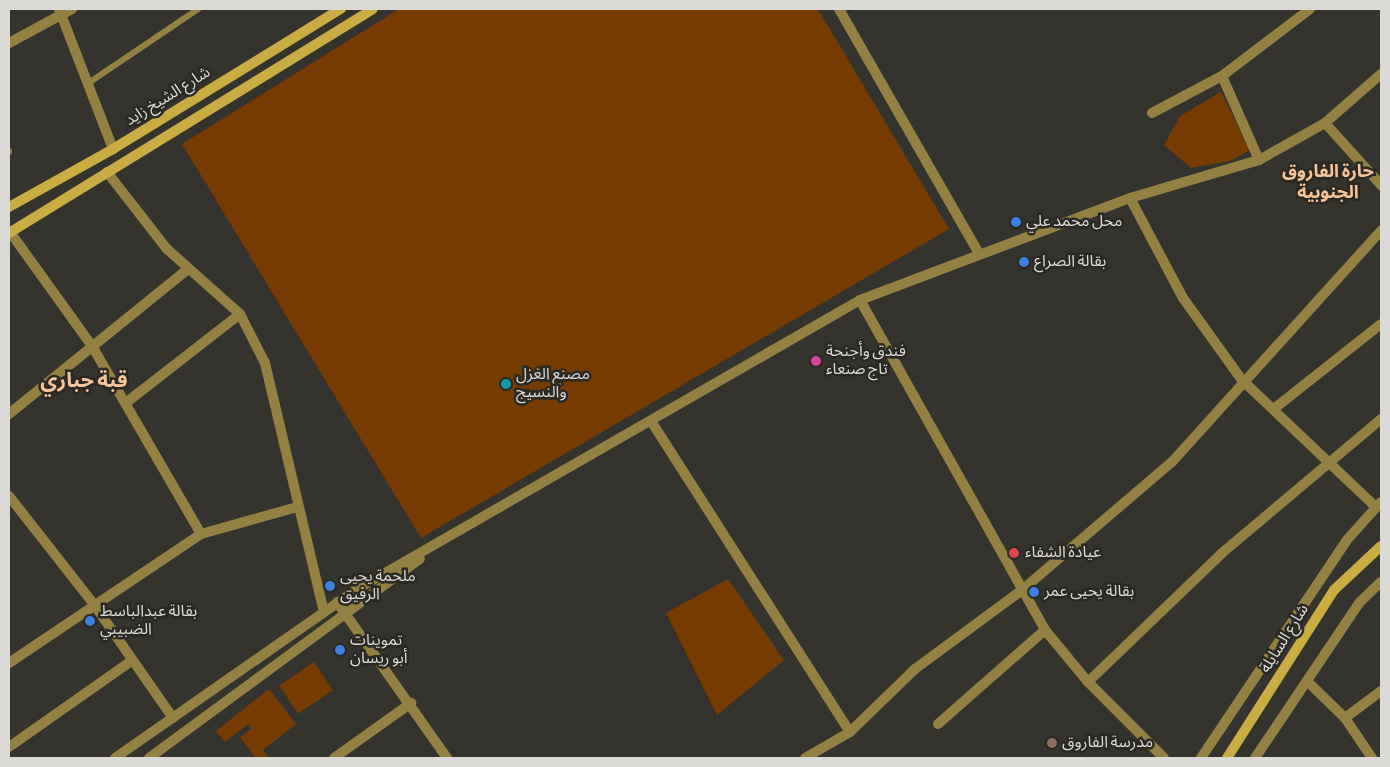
<!DOCTYPE html>
<meta charset="utf-8">
<style>
body{margin:0}
#map{position:relative;width:1390px;height:767px;overflow:hidden;background:#35332d;font-family:"Sofia Sans Condensed","Noto Sans Arabic",sans-serif}
div>[style]{position:absolute}
.building>*{inset:0;background:#753b00;transform-origin:0 0}
.service>*{height:6px;margin:-3px;padding:0 3px;transform-origin:3px;border-radius:3px;background:#938143}
.minor>*{height:10px;margin:-5px;padding:0 5px;transform-origin:5px;border-radius:5px;background:#938143}
.tertiary>*{height:10px;margin:-5px;padding:0 5px;transform-origin:5px;border-radius:5px;background:#938143}
.secondary>*{height:10px;margin:-5px;padding:0 5px;transform-origin:5px;border-radius:5px;background:#c9ad42}
.dots>*{width:14px;height:14px;translate:-50% -50%;box-sizing:border-box;border:2px solid #2b2923;border-radius:50%}
span{translate:-50% -50%;white-space:nowrap;text-align:center;line-height:1.15;-webkit-text-stroke:5px #2b2923;paint-order:stroke}
.street-label{font-size:16px;color:#dbdad6}
.poi-label{font-size:16px;color:#dbdad6}
.left{translate:0 -50%;text-align:left}
.neighbourhood-label{font-size:18px;color:#f7c49a;font-weight:700}
.district-label{font-size:21px;color:#f7c49a;font-weight:700}
.frame{position:absolute;inset:0;border:10px solid #dbdad6;pointer-events:none}
</style>
<div id="map">
<div class="building">
<i style="clip-path:polygon(399px 9px,818px 9px,949px 229px,421px 538px,182px 144px)"></i>
<i style="clip-path:polygon(1221px 92px,1250px 150px,1230px 161px,1191px 168px,1164px 145px,1180px 116px)"></i>
<i style="clip-path:polygon(728px 579px,784px 660px,717px 715px,666px 613px)"></i>
<i style="left:314px;top:662px;width:34px;height:42px;rotate:56deg"></i>
<i style="clip-path:polygon(269px 689px,296px 724px,263px 750px,269px 758px,256px 758px,240px 737px,251px 729px,248px 724px,225px 742px,216px 731px)"></i>
</div>
<div class="service">
<i style="left:87px;top:84px;width:134px;rotate:-34deg"></i>
<i style="left:9px;top:151px;width:1px;rotate:90deg"></i>
</div>
<div class="minor">
<i style="left:59px;top:9px;width:150px;rotate:68.9deg"></i>
<i style="left:839px;top:9px;width:280px;rotate:60.2deg"></i>
<i style="left:9px;top:43px;width:72px;rotate:-28.4deg"></i>
<i style="left:1222px;top:76px;width:111px;rotate:-37.3deg"></i>
<i style="left:1152px;top:113px;width:79px;rotate:-27.9deg"></i>
<i style="left:1222px;top:76px;width:92px;rotate:66.2deg"></i>
<i style="left:1325px;top:123px;width:84px;rotate:47.9deg"></i>
<i style="left:107px;top:172px;width:98px;rotate:52.1deg"></i>
<i style="left:167px;top:249px;width:98px;rotate:41.7deg"></i>
<i style="left:240px;top:314px;width:55px;rotate:63deg"></i>
<i style="left:265px;top:363px;width:256px;rotate:76.7deg"></i>
<i style="left:1130px;top:198px;width:113px;rotate:62.1deg"></i>
<i style="left:1183px;top:298px;width:101px;rotate:54.3deg"></i>
<i style="left:1242px;top:380px;width:185px;rotate:43.5deg"></i>
<i style="left:860px;top:300px;width:378px;rotate:60.7deg"></i>
<i style="left:1045px;top:630px;width:67px;rotate:50.4deg"></i>
<i style="left:1088px;top:682px;width:107px;rotate:45deg"></i>
<i style="left:127px;top:402px;width:143px;rotate:-37.9deg"></i>
<i style="left:1275px;top:408px;width:135px;rotate:-38.4deg"></i>
<i style="left:9px;top:414px;width:230px;rotate:-39deg"></i>
<i style="left:651px;top:421px;width:369px;rotate:57.4deg"></i>
<i style="left:9px;top:496px;width:136px;rotate:51.9deg"></i>
<i style="left:93px;top:603px;width:140px;rotate:55.2deg"></i>
<i style="left:201px;top:534px;width:100px;rotate:-15.7deg"></i>
<i style="left:337px;top:602px;width:191px;rotate:54.8deg"></i>
<i style="left:9px;top:663px;width:231px;rotate:-33.9deg"></i>
<i style="left:201px;top:534px;width:217px;rotate:-120.1deg"></i>
<i style="left:92px;top:346px;width:140px;rotate:-125.7deg"></i>
<i style="left:1307px;top:681px;width:53px;rotate:44.2deg"></i>
<i style="left:1345px;top:718px;width:48px;rotate:56deg"></i>
<i style="left:1088px;top:682px;width:186px;rotate:-43.9deg"></i>
<i style="left:1222px;top:553px;width:208px;rotate:-40.1deg"></i>
<i style="left:1345px;top:718px;width:45px;rotate:-36.9deg"></i>
<i style="left:938px;top:724px;width:142px;rotate:-41.3deg"></i>
<i style="left:9px;top:747px;width:151px;rotate:-35.1deg"></i>
<i style="left:334px;top:758px;width:95px;rotate:-35.5deg"></i>
<i style="left:805px;top:758px;width:52px;rotate:-30deg"></i>
<i style="left:850px;top:732px;width:91px;rotate:-44.1deg"></i>
<i style="left:915px;top:669px;width:133px;rotate:-36.4deg"></i>
<i style="left:1022px;top:590px;width:197px;rotate:-40.5deg"></i>
<i style="left:1172px;top:462px;width:312px;rotate:-47.9deg"></i>
<i style="left:1201px;top:758px;width:261px;rotate:-56.2deg"></i>
<i style="left:1346px;top:541px;width:52px;rotate:-48.1deg"></i>
<i style="left:1255px;top:758px;width:187px;rotate:-56.1deg"></i>
<i style="left:1359px;top:603px;width:30px;rotate:-44deg"></i>
</div>
<div class="tertiary">
<i style="left:115px;top:758px;width:297px;rotate:-34.9deg"></i>
<i style="left:359px;top:588px;width:578px;rotate:-29.89deg"></i>
<i style="left:860px;top:300px;width:289px;rotate:-20.7deg"></i>
<i style="left:1130px;top:198px;width:134px;rotate:-16.4deg"></i>
<i style="left:1259px;top:160px;width:76px;rotate:-29.3deg"></i>
<i style="left:1325px;top:123px;width:74px;rotate:-41.2deg"></i>
<i style="left:149px;top:758px;width:336px;rotate:-36.3deg"></i>
</div>
<div class="secondary">
<i style="left:9px;top:207px;width:119px;rotate:-29.1deg"></i>
<i style="left:113px;top:149px;width:268px;rotate:-31.6deg"></i>
<i style="left:9px;top:233px;width:427px;rotate:-31.6deg"></i>
<i style="left:1227px;top:758px;width:199px;rotate:-57.5deg"></i>
<i style="left:1334px;top:590px;width:64px;rotate:-43.1deg"></i>
</div>
<div class="dots">
<i style="left:1016px;top:222px;background:#3f7fe0"></i>
<i style="left:1024px;top:262px;background:#3f7fe0"></i>
<i style="left:816px;top:361px;background:#d1479c"></i>
<i style="left:506px;top:384px;background:#0f9aa8"></i>
<i style="left:1014px;top:553px;background:#e0444e"></i>
<i style="left:330px;top:586px;background:#3f7fe0"></i>
<i style="left:1034px;top:592px;background:#3f7fe0"></i>
<i style="left:90px;top:621px;background:#3f7fe0"></i>
<i style="left:340px;top:650px;background:#3f7fe0"></i>
<i style="left:1052px;top:743px;background:#8d6e63"></i>
</div>
<div class="street-label">
<span style="left:168px;top:97px;rotate:-32deg">شارع الشيخ زايد</span>
<span style="left:1285px;top:639px;rotate:-58deg">شارع السايلة</span>
</div>
<div class="poi-label">
<span class="left" style="left:1026px;top:222px">محل محمد علي</span>
<span class="left" style="left:1034px;top:262px">بقالة الصراع</span>
<span class="left" style="left:826px;top:361px">فندق وأجنحة<br>تاج صنعاء</span>
<span class="left" style="left:516px;top:384px">مصنع الغزل<br>والنسيج</span>
<span class="left" style="left:1025px;top:553px">عيادة الشفاء</span>
<span class="left" style="left:340px;top:586px">ملحمة يحيى<br>الرفيق</span>
<span class="left" style="left:1044px;top:592px">بقالة يحيى عمر</span>
<span class="left" style="left:100px;top:621px">بقالة عبدالباسط<br>الضبيبي</span>
<span class="left" style="left:350px;top:650px">تموينات<br>أبو ريسان</span>
<span class="left" style="left:1062px;top:743px">مدرسة الفاروق</span>
</div>
<div class="neighbourhood-label">
<span style="left:1328px;top:183px">حارة الفاروق<br>الجنوبية</span>
</div>
<div class="district-label">
<span style="left:84px;top:381px">قبة جباري</span>
</div>
<div class="frame"></div>
</div>
